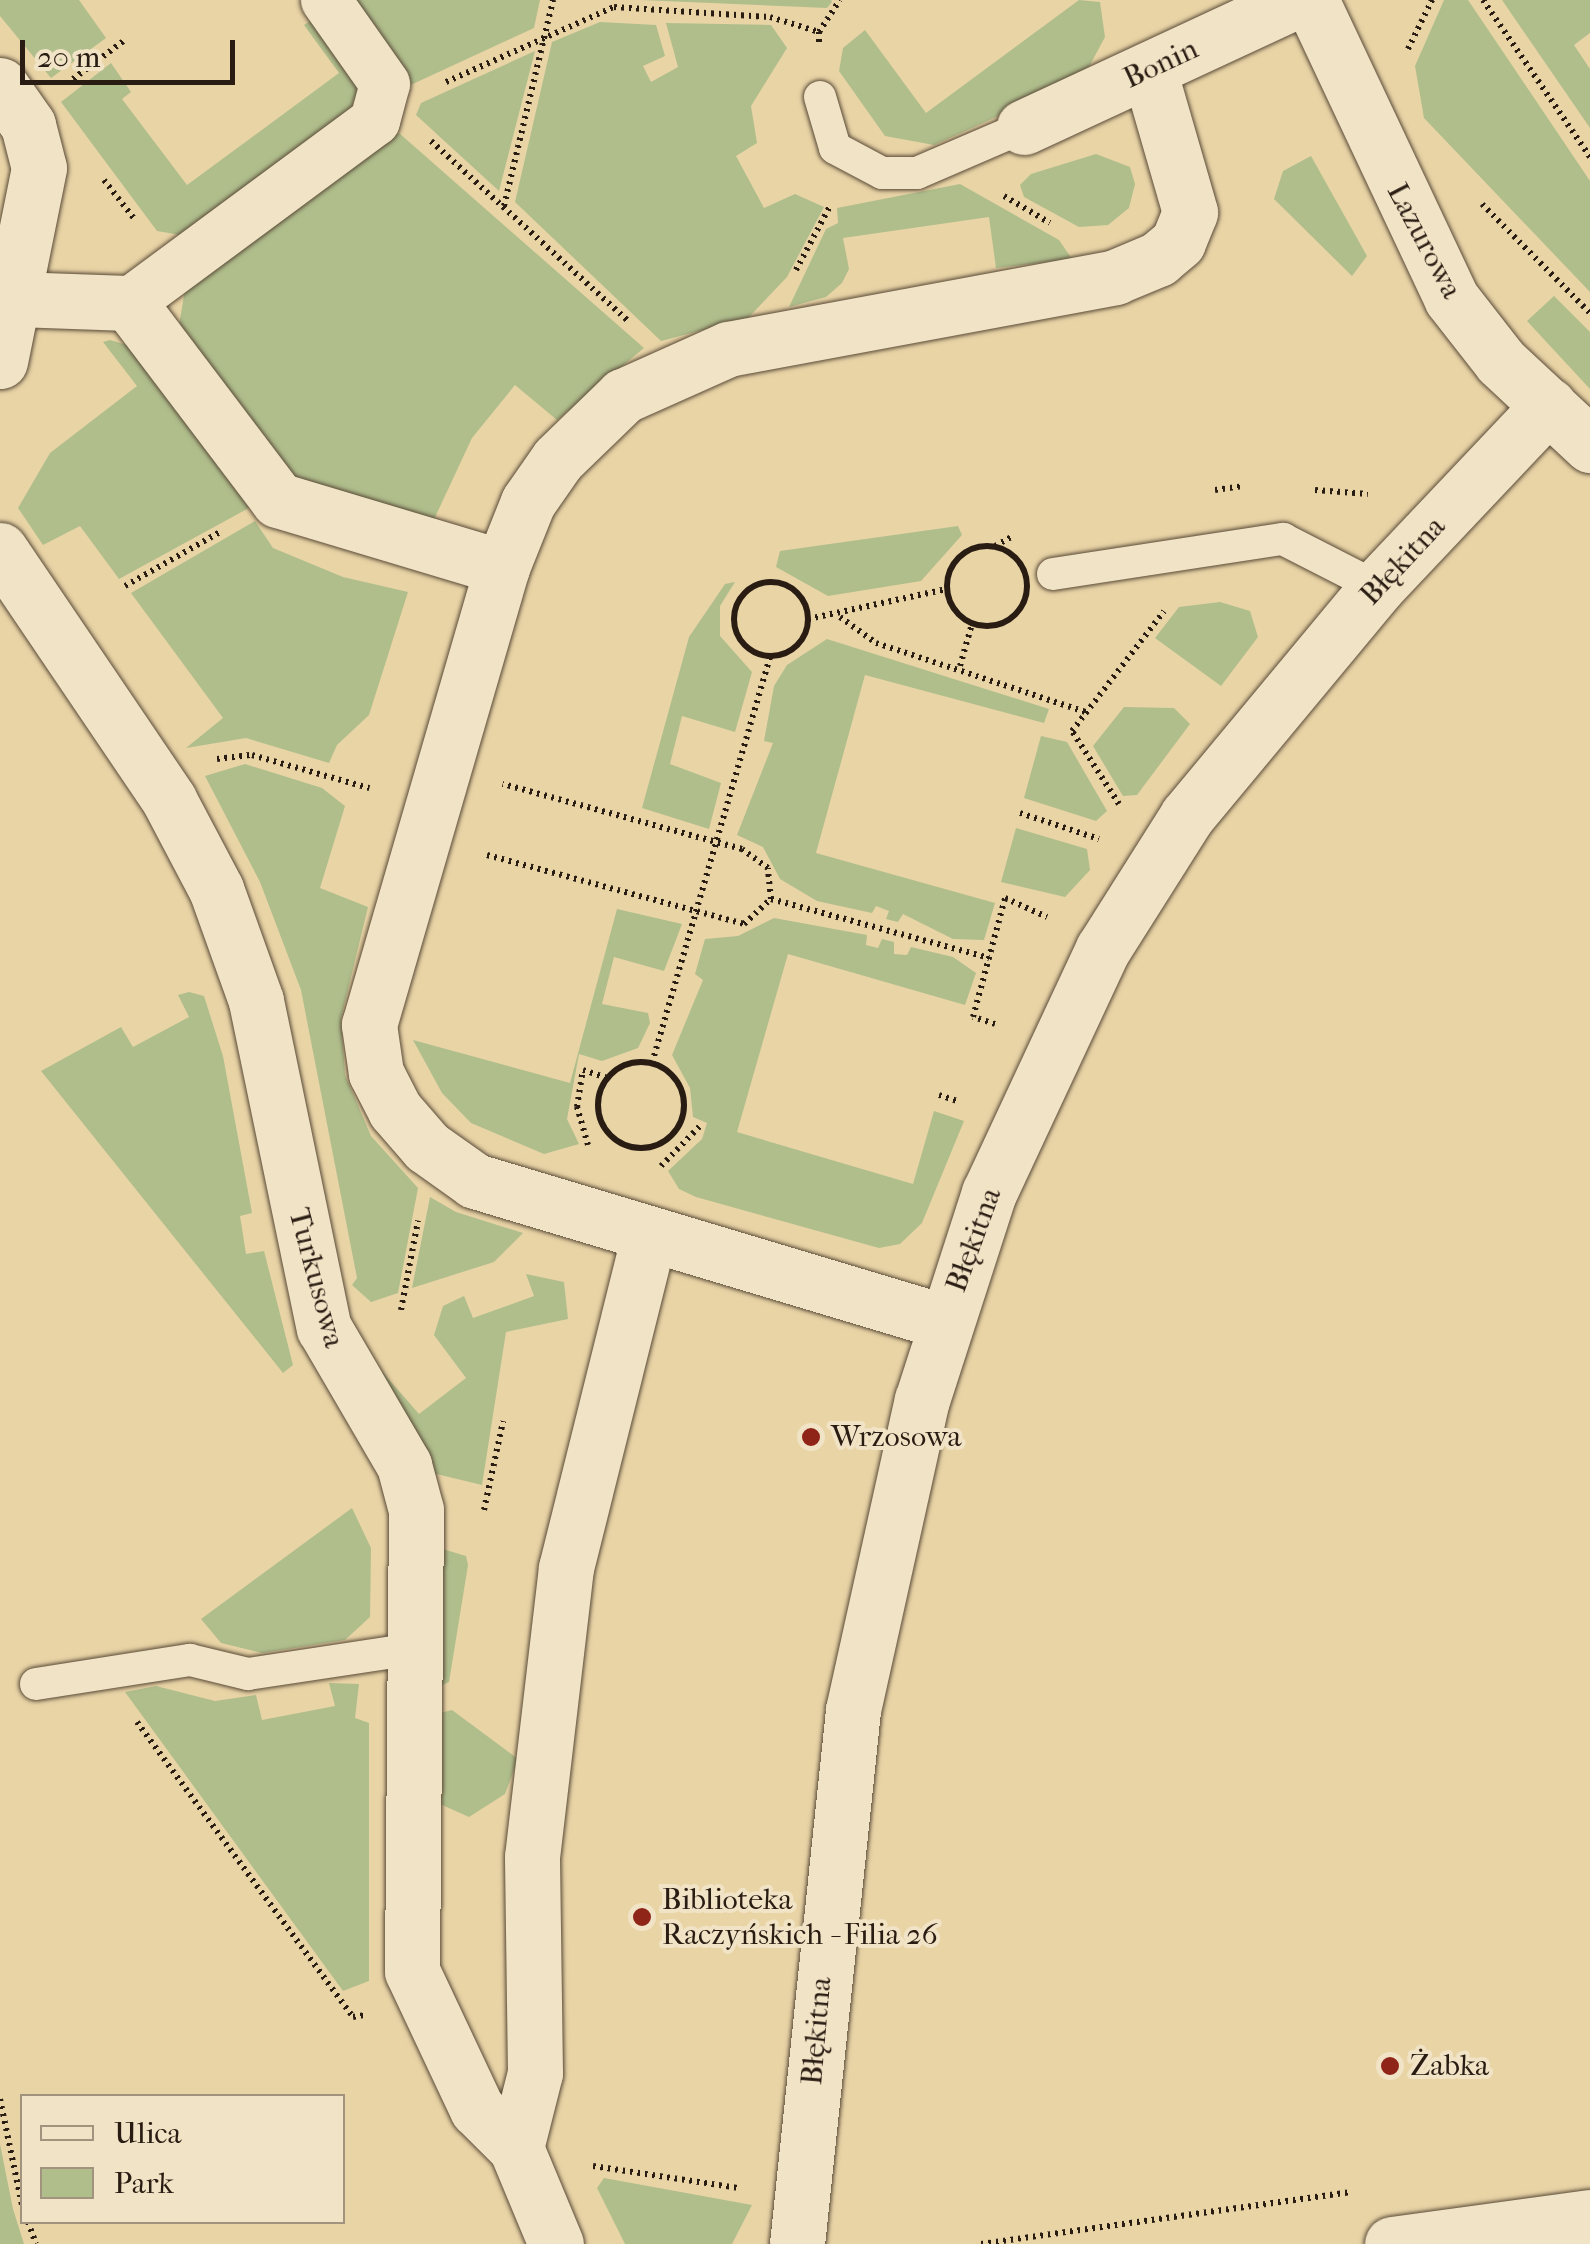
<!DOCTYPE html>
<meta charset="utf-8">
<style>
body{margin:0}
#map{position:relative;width:1590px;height:2244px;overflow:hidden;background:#e9d4a6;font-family:"IM FELL French Canon",serif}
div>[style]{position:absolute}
.green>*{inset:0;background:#b0be8c}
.path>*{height:6px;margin-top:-3px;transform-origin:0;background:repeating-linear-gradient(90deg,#291c13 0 2.5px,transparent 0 7.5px)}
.path>.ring{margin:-3px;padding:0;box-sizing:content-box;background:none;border:6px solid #291c13;border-radius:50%}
.roads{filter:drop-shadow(0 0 2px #594a38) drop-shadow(0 0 2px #594a38)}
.service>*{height:32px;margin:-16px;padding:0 16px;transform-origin:16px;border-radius:16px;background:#f1e3c5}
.pedestrian>*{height:50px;margin:-25px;padding:0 25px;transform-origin:25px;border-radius:25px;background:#f1e3c5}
.minor>*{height:55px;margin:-27.5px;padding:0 27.5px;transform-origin:27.5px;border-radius:27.5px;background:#f1e3c5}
.dots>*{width:28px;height:28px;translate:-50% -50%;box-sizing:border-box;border:5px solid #f1e3c5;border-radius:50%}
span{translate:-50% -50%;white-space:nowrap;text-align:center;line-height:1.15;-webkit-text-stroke:8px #f1e3c5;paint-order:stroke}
.street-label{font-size:30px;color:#291c13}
.poi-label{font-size:30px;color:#291c13}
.left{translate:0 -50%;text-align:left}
.legend{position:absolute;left:20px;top:2094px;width:325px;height:130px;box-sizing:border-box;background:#f1e3c5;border:2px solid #a1937e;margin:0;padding:12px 18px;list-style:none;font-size:30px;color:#291c13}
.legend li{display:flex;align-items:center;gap:20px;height:50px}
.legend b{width:50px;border:2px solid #a1937e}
.scale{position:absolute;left:20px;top:40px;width:215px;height:45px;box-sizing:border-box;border:5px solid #291c13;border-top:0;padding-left:12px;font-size:30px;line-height:35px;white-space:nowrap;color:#291c13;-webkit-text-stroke:8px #f1e3c5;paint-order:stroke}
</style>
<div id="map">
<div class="green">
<i style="clip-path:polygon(0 0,79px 0,106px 38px,51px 78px,0 16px)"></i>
<i style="clip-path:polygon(352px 0,540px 0,534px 28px,402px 89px)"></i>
<i style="clip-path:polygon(641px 0,831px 0,832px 2px,827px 8px)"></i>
<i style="clip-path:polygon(1079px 0,1100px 2px,1105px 37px,1083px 78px,934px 145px,885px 136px,839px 71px,843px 48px,865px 30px,926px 113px)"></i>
<i style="clip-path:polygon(1444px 0,1468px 0,1590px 181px,1590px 292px,1424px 118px,1415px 66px)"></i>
<i style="clip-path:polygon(1502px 0,1590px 0,1590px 33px,1574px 45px,1590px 69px,1590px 128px)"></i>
<i style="clip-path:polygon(318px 16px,359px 89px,348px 115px,186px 236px,157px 231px,61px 102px,111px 63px,131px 92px,122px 99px,187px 185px,339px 73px,304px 25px)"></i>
<i style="clip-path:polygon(600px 22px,656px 25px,665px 56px,643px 66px,651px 82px,678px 67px,666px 23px,771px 25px,787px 48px,751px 106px,757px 143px,736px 156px,764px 208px,795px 194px,824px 207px,787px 277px,748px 318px,661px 341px,515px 202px,552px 42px)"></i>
<i style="clip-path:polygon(535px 51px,499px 191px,416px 115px,421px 103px)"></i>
<i style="clip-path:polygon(399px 133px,644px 348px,557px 420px,515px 385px,472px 438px,430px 528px,298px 486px,179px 325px,186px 284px)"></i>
<i style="clip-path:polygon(1096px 154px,1130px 167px,1135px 184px,1129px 208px,1108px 225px,1079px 227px,1024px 197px,1020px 185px,1031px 174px)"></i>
<i style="clip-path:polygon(1311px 156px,1367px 256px,1352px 276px,1274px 199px,1283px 171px)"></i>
<i style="clip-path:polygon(960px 184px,1059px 240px,1072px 259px,996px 268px,989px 217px,843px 238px,849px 269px,842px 283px,826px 297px,789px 307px,826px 229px,838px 223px,837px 208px)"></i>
<i style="clip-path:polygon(1554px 296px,1590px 332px,1590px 389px,1527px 321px)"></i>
<i style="clip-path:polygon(110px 340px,137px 348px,258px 503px,119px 579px,80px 526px,43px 545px,18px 508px,50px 453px,137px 386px,103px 342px)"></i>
<i style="clip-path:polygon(255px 521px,273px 548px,343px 577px,408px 592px,369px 715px,337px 745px,329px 763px,246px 738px,186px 748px,223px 718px,131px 593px)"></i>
<i style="clip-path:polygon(958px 526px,962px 535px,921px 581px,828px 596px,776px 567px,780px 551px)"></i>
<i style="clip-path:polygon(735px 582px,720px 606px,720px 636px,752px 672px,735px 732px,682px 716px,670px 764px,721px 783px,709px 829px,642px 808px,689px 637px,725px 584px)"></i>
<i style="clip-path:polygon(1220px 602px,1250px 611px,1258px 637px,1221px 686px,1155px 638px,1179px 607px)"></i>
<i style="clip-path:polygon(827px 639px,1049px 709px,1044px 723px,865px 675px,816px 853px,995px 903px,984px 940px,953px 939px,903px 914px,898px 922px,886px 919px,889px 911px,876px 906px,872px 913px,817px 901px,780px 879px,763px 847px,737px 835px,773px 743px,764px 741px,774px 686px,787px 665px)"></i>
<i style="clip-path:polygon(1124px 707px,1174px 708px,1190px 724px,1137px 795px,1123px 796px,1093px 746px)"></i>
<i style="clip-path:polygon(1041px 736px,1067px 742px,1107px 811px,1096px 821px,1024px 798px)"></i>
<i style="clip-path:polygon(245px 764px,322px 788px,345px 806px,320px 888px,368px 907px,341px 1018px,345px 1075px,371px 1136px,418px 1188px,398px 1293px,371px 1302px,352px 1285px,357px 1278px,301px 990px,260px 882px,205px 776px)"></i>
<i style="clip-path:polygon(1016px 828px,1087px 849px,1090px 870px,1065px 897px,1001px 882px)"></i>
<i style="clip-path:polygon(617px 909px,682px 924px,664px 971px,614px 957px,602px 1004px,648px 1013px,650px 1023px,638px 1048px,602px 1061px,579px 1054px,567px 1119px,579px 1144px,544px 1154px,471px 1123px,442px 1093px,413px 1040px,570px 1083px)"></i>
<i style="clip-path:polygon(774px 918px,867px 935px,866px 945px,878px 948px,882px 939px,894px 942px,894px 954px,907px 955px,911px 947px,953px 957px,976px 973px,965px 1005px,788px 954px,737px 1132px,913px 1184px,934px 1111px,964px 1121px,922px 1223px,900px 1244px,879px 1248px,696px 1197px,679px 1189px,668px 1171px,702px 1139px,707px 1123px,693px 1117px,690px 1088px,672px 1055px,703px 980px,695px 974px,705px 939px,738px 936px)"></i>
<i style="clip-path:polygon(189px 992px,204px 996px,223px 1056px,252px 1213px,240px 1216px,246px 1254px,264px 1251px,293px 1365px,283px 1373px,41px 1071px,121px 1027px,133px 1047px,189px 1017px,178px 995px)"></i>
<i style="clip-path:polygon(430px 1197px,456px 1212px,523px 1233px,494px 1262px,412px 1288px)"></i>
<i style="clip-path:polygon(526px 1274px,564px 1282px,568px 1319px,506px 1332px,482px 1485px,428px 1472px,366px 1366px,379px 1368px,419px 1414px,466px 1378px,434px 1335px,443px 1306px,464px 1296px,473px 1318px,534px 1296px)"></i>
<i style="clip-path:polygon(352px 1508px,371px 1548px,370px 1617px,345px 1640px,262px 1653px,221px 1643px,201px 1619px)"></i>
<i style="clip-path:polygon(436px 1547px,466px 1556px,468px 1565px,449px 1682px,434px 1689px)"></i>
<i style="clip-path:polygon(329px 1683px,359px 1684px,355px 1718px,369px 1723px,369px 1981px,343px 1991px,125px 1692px,156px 1686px,215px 1701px,256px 1695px,262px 1720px,335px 1706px)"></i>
<i style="clip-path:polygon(452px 1710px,518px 1759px,505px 1794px,469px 1817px,440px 1804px,432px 1715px)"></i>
<i style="clip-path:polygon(0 2144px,13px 2209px,24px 2244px,0 2244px)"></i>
<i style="clip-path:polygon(604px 2178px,752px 2205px,732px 2244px,625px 2244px,597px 2188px)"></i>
</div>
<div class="path">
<i style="left:1483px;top:0;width:190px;rotate:55.7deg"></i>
<i style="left:819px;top:32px;width:38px;rotate:-57deg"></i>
<i style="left:1408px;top:49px;width:55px;rotate:-63.9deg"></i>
<i style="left:73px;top:79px;width:65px;rotate:-36.9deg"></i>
<i style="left:446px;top:82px;width:184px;rotate:-24.1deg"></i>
<i style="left:614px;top:7px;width:156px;rotate:3.7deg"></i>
<i style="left:770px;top:17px;width:51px;rotate:17deg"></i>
<i style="left:819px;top:32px;width:15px;rotate:90deg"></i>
<i style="left:431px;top:141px;width:267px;rotate:42.4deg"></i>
<i style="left:104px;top:180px;width:52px;rotate:52deg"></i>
<i style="left:1004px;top:196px;width:53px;rotate:30.4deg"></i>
<i style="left:1482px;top:204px;width:153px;rotate:45.3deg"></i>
<i style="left:504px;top:206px;width:212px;rotate:-76.6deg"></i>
<i style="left:796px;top:270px;width:72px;rotate:-62deg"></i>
<i style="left:1215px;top:490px;width:28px;rotate:-8deg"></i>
<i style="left:1315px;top:490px;width:53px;rotate:4.3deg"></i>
<i class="ring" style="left:947px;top:546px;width:74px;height:74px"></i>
<i style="left:995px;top:546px;width:21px;rotate:-29deg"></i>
<i class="ring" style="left:734px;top:582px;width:68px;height:68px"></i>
<i style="left:125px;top:586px;width:109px;rotate:-29.6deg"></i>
<i style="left:840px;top:617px;width:44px;rotate:35.8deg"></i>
<i style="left:876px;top:643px;width:221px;rotate:18.2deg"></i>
<i style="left:808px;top:619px;width:142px;rotate:-12.2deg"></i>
<i style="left:960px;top:666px;width:44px;rotate:-74.1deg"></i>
<i style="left:217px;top:759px;width:35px;rotate:-7deg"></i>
<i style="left:252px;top:755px;width:122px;rotate:15.8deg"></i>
<i style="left:1119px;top:804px;width:87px;rotate:-122.8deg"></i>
<i style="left:1072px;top:731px;width:151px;rotate:-52.5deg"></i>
<i style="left:1020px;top:813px;width:83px;rotate:18.2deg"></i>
<i style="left:487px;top:855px;width:266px;rotate:15deg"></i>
<i style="left:744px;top:924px;width:37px;rotate:-43deg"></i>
<i style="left:771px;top:899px;width:31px;rotate:-96deg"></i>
<i style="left:768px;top:868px;width:32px;rotate:-144deg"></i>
<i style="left:742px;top:849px;width:248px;rotate:-164.8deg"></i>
<i style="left:771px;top:899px;width:226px;rotate:15.1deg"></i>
<i style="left:995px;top:1024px;width:23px;rotate:-162deg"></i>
<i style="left:973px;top:1017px;width:123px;rotate:-74.9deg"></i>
<i style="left:1005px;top:898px;width:46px;rotate:24.3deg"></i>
<i class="ring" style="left:598px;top:1062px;width:80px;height:80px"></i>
<i style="left:652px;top:1063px;width:424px;rotate:-73.8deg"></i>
<i style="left:939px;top:1095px;width:22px;rotate:18deg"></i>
<i style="left:588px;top:1145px;width:40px;rotate:-106deg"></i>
<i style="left:577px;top:1107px;width:37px;rotate:-81deg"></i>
<i style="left:583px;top:1070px;width:26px;rotate:18deg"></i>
<i style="left:661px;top:1166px;width:57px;rotate:-45.7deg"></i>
<i style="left:401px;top:1310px;width:91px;rotate:-79.2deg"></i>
<i style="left:484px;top:1510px;width:91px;rotate:-77.9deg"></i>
<i style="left:137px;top:1722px;width:366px;rotate:53.8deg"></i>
<i style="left:353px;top:2017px;width:11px;rotate:-10deg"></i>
<i style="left:0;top:2099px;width:108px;rotate:78.3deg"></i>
<i style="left:593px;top:2166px;width:148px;rotate:8.6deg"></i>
<i style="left:28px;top:2222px;width:23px;rotate:70deg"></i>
<i style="left:981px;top:2244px;width:374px;rotate:-8deg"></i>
</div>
<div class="roads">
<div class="service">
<i style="left:820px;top:97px;width:53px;rotate:73.6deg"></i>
<i style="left:835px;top:148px;width:53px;rotate:28deg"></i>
<i style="left:882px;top:173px;width:35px"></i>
<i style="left:917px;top:173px;width:116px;rotate:-23.3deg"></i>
<i style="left:1053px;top:574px;width:233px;rotate:-8.7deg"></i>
<i style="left:1283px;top:539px;width:106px;rotate:27.1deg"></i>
<i style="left:36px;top:1684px;width:156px;rotate:-8.9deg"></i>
<i style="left:190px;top:1660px;width:60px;rotate:13.6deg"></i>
<i style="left:248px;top:1674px;width:168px;rotate:-8.6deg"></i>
</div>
<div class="pedestrian">
<i style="left:129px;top:303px;width:306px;rotate:-36.5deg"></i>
<i style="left:375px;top:121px;width:38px;rotate:-75deg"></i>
<i style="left:385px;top:84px;width:103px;rotate:-125.1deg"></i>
</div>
<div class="minor">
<i style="left:1311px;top:0;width:329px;rotate:64.8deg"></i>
<i style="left:1451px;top:298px;width:81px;rotate:52deg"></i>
<i style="left:1501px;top:362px;width:122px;rotate:43deg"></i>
<i style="left:0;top:85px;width:49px;rotate:55deg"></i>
<i style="left:28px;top:125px;width:44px;rotate:75.7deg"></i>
<i style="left:39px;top:168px;width:197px;rotate:101.4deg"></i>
<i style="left:1024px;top:127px;width:302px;rotate:-24.9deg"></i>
<i style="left:14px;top:299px;width:115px;rotate:2deg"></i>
<i style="left:129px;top:303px;width:247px;rotate:52.9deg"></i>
<i style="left:278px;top:500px;width:234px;rotate:16.7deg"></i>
<i style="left:0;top:550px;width:302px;rotate:55.9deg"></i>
<i style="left:169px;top:800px;width:101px;rotate:62.2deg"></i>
<i style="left:216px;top:889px;width:119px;rotate:70.3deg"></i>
<i style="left:256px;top:1001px;width:334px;rotate:78.3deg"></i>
<i style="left:324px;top:1328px;width:159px;rotate:59.7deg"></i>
<i style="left:404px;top:1465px;width:47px;rotate:75.1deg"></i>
<i style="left:416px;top:1510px;width:461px;rotate:90.5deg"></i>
<i style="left:412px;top:1971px;width:153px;rotate:64.8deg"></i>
<i style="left:477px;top:2109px;width:55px;rotate:45deg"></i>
<i style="left:516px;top:2148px;width:104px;rotate:67.4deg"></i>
<i style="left:945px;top:1322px;width:491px;rotate:-163.3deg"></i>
<i style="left:475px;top:1181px;width:59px;rotate:-144.7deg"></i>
<i style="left:427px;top:1147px;width:49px;rotate:-130.9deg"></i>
<i style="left:395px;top:1110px;width:42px;rotate:-117.2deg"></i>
<i style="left:376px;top:1073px;width:49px;rotate:-98.3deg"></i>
<i style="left:369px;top:1025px;width:477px;rotate:-73.8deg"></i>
<i style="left:502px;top:567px;width:70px;rotate:-68.2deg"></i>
<i style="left:528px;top:502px;width:52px;rotate:-55.1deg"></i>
<i style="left:558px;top:459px;width:91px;rotate:-44.1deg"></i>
<i style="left:623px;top:396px;width:115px;rotate:-24.1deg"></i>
<i style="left:728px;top:349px;width:394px;rotate:-10.5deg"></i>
<i style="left:1115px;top:277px;width:47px;rotate:-22.7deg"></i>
<i style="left:1158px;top:259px;width:26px;rotate:-40deg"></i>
<i style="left:1178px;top:242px;width:32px;rotate:-68deg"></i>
<i style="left:1190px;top:212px;width:148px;rotate:-106.1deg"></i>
<i style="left:516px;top:2148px;width:77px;rotate:-75.8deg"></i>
<i style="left:535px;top:2073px;width:216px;rotate:-90.8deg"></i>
<i style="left:532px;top:1857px;width:291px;rotate:-83.3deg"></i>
<i style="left:566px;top:1568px;width:342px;rotate:-76deg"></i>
<i style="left:797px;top:2244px;width:537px;rotate:-84.01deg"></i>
<i style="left:853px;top:1710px;width:318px;rotate:-77.5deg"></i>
<i style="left:922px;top:1400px;width:218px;rotate:-72.1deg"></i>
<i style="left:989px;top:1193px;width:269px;rotate:-65deg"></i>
<i style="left:1103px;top:949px;width:157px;rotate:-57.7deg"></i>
<i style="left:1187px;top:816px;width:298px;rotate:-50.3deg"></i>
<i style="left:1377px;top:587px;width:250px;rotate:-46.6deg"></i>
<i style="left:1392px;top:2244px;width:200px;rotate:-7.8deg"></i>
</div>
</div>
<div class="dots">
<i style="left:811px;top:1437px;background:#8f2418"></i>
<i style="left:642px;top:1917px;background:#8f2418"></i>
<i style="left:1390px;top:2066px;background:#8f2418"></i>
</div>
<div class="street-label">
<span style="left:1161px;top:64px;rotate:-25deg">Bonin</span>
<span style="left:1424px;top:241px;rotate:62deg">Lazurowa</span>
<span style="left:1403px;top:561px;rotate:-47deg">Błękitna</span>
<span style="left:974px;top:1240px;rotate:-70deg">Błękitna</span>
<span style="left:316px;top:1278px;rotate:75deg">Turkusowa</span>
<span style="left:817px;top:2031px;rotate:-85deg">Błękitna</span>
</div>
<div class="poi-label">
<span class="left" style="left:831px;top:1437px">Wrzosowa</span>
<span class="left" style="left:662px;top:1917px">Biblioteka<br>Raczyńskich - Filia 26</span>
<span class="left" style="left:1410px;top:2066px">Żabka</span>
</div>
<ul class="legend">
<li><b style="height:12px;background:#f1e3c5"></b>Ulica</li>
<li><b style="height:28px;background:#b0be8c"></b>Park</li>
</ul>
<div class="scale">20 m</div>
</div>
